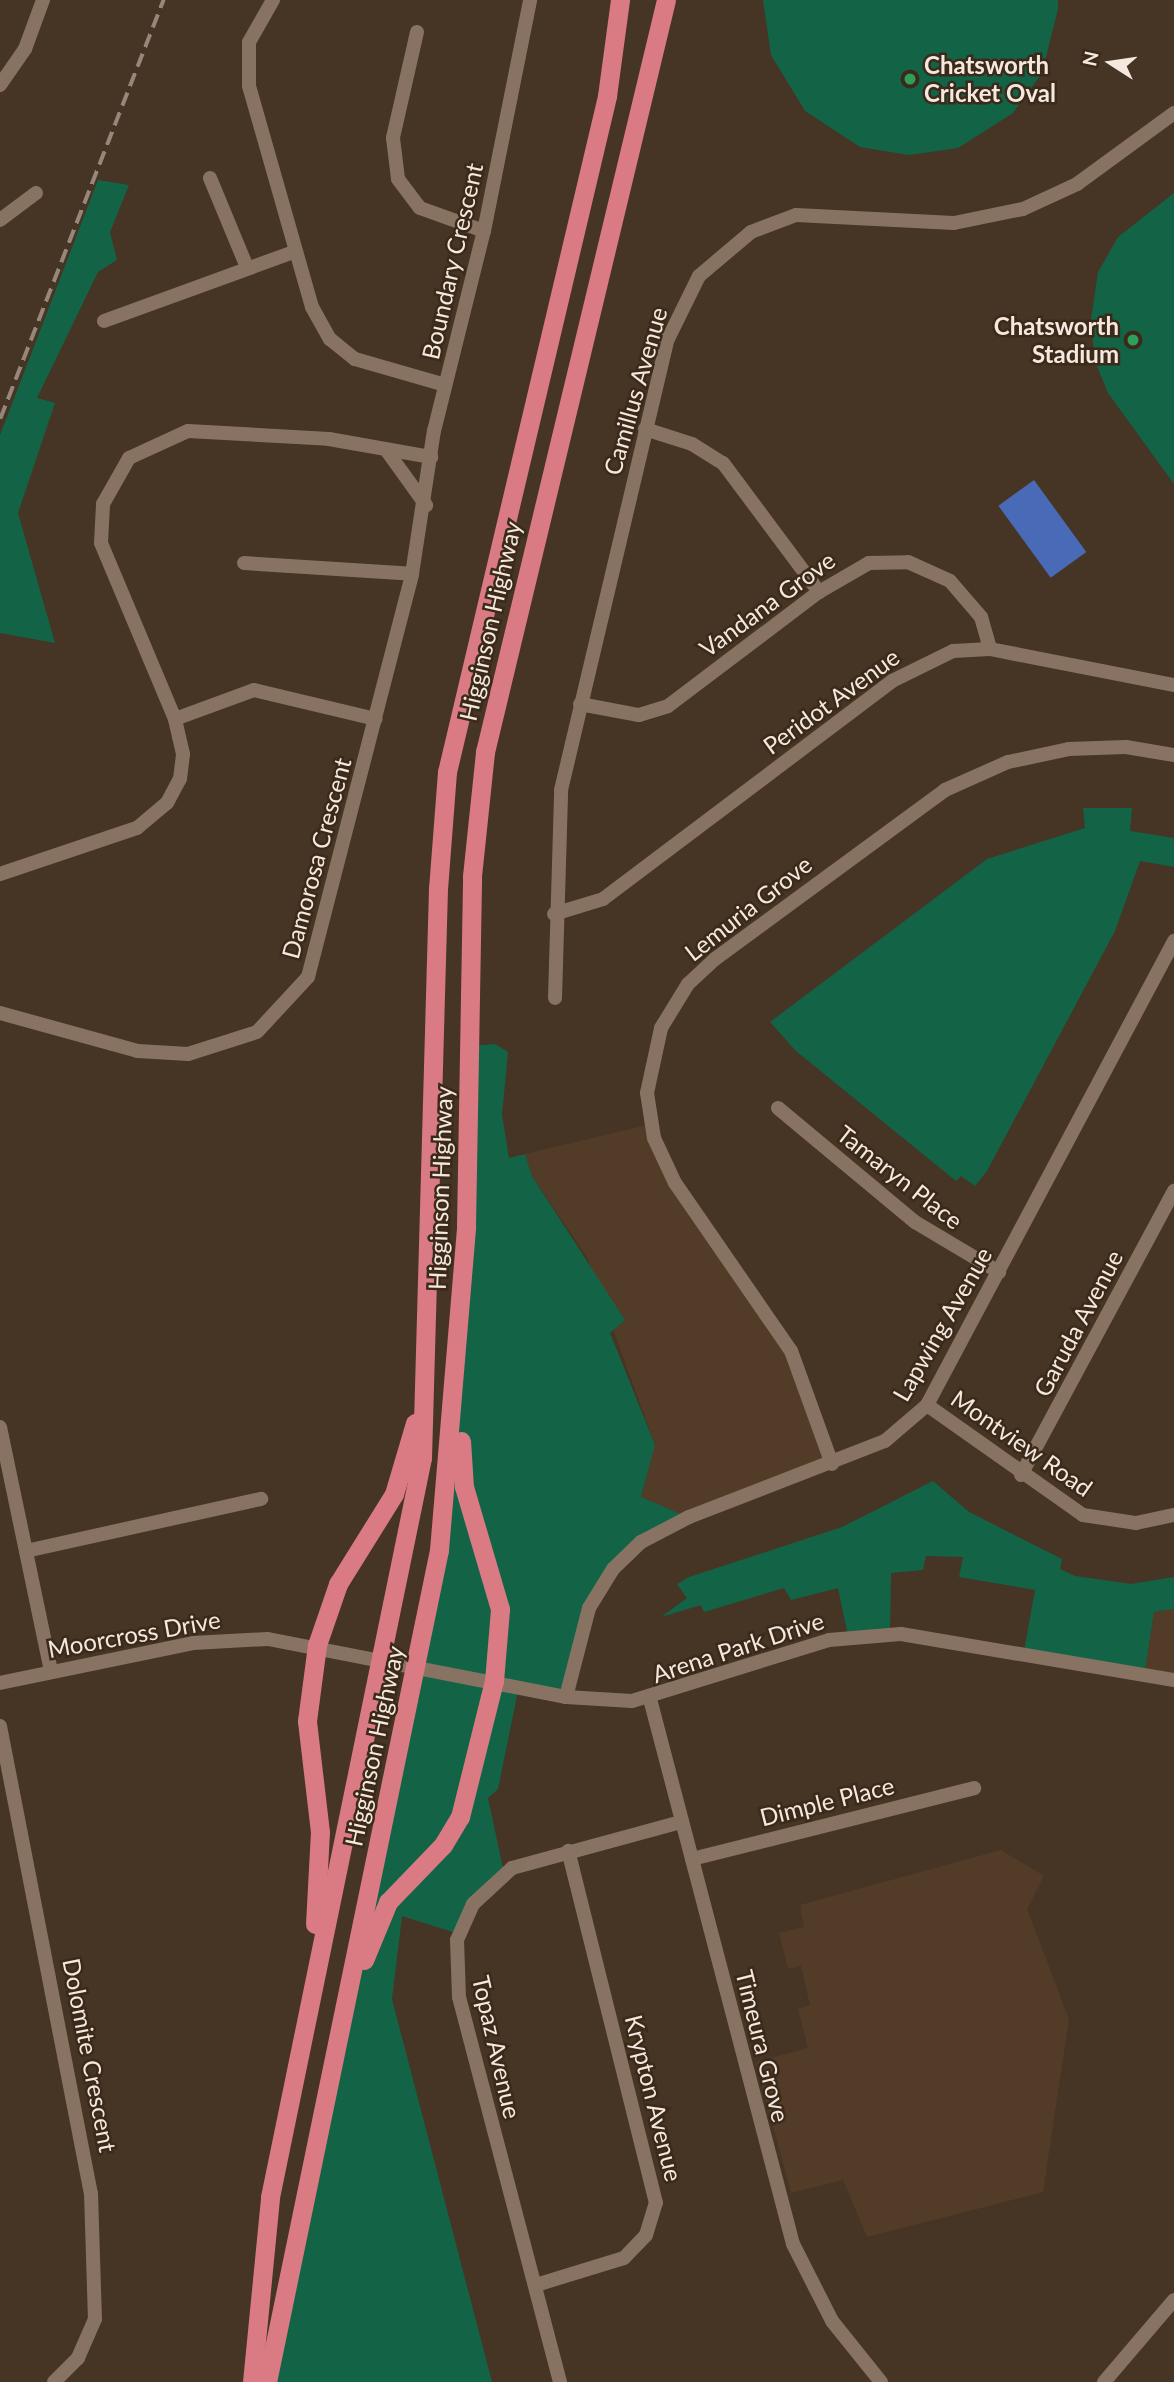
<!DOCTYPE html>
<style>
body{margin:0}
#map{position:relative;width:1174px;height:2382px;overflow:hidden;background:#463424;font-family:Lato,sans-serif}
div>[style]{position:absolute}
.built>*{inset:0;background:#533c27}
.green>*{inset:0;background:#136446}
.water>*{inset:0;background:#496bb7;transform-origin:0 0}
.minor>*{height:14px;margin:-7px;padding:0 7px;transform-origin:7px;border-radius:7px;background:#887362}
.highway>*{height:19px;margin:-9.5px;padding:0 9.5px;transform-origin:9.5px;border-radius:9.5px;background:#da7b84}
.rail>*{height:3.5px;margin-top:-1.75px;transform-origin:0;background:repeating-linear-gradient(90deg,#97877b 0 14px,transparent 0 21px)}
.dots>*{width:19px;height:19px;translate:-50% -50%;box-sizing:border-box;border:4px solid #3b2a1a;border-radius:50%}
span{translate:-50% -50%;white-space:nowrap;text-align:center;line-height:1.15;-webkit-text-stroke:5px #3b2a1a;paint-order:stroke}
.poi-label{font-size:24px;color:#f4e8df;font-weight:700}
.left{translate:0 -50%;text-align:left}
.right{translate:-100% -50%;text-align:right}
.street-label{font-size:24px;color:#f4e8df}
.north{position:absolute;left:1076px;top:28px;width:70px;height:70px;-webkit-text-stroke:5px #3b2a1a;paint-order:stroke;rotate:282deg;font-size:19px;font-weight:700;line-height:28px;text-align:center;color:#f4e8df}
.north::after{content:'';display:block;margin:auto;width:24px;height:32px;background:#f4e8df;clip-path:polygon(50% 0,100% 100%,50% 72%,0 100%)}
</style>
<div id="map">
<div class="built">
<i style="clip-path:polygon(651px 1124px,664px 1159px,771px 1312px,833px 1464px,690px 1518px,641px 1497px,655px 1445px,587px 1257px,532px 1176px,525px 1154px)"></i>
<i style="clip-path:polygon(1174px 1609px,1174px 1677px,1145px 1671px,1154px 1612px)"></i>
<i style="clip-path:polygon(1001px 1850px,1044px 1876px,1027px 1909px,1069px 2019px,1043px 2192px,867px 2237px,843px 2180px,791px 2193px,756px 2062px,808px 2048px,798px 2009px,810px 2005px,801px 1966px,788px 1969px,779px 1933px,804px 1927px,800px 1905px)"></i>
</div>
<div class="green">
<i style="clip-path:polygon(763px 0,1058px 0,1058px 9px,1042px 73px,1013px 113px,958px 148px,909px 155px,860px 147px,805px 111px,771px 55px)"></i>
<i style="clip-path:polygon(98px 180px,129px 185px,110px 232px,117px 260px,98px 272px,37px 398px,55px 403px,18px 513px,55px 643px,0 633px,0 435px)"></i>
<i style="clip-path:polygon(1174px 193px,1174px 484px,1108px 393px,1095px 361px,1091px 320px,1098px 272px,1118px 237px)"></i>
<i style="clip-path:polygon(1083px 808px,1132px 808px,1130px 831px,1174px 838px,1174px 867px,1140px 861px,1115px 931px,987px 1171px,975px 1186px,961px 1176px,956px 1181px,796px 1051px,770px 1022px,987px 859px,1085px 828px)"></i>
<i style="clip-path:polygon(495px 1044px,508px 1052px,502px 1115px,509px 1158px,525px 1154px,532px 1176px,625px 1320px,610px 1333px,655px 1445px,641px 1497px,690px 1518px,665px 1529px,600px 1589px,566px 1697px,519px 1686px,498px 1789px,488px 1798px,504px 1873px,459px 1934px,402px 1916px,392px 1999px,492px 2382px,268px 2382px,440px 1548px,470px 1046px)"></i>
<i style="clip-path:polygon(933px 1481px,969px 1512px,1062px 1559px,1060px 1569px,1075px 1576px,1131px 1584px,1174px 1577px,1174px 1609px,1154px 1612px,1145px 1671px,1024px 1651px,1035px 1590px,959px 1577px,963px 1557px,926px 1556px,923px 1570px,891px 1573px,890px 1632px,848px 1636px,838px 1588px,791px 1600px,784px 1588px,704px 1612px,701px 1605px,661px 1617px,687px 1598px,677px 1584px,689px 1577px,842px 1527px)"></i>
</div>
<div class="water">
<i style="left:1034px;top:480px;width:89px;height:44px;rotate:54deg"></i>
</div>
<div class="minor">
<i style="left:273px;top:0;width:48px;rotate:119.7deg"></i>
<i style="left:249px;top:42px;width:44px;rotate:90deg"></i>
<i style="left:249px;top:86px;width:230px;rotate:74.1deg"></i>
<i style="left:312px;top:307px;width:37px;rotate:61deg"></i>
<i style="left:330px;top:339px;width:32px;rotate:39deg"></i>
<i style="left:355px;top:359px;width:94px;rotate:16.1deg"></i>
<i style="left:417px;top:32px;width:109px;rotate:102.8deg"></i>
<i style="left:393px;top:138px;width:41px;rotate:83deg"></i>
<i style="left:398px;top:179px;width:36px;rotate:53deg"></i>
<i style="left:420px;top:208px;width:68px;rotate:19.8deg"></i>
<i style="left:0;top:85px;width:44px;rotate:-55.2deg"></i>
<i style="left:25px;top:49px;width:52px;rotate:-69.8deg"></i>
<i style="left:210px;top:178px;width:94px;rotate:67.5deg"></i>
<i style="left:0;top:220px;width:45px;rotate:-36.9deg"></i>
<i style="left:104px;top:321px;width:204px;rotate:-20deg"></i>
<i style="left:645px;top:429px;width:49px;rotate:17.7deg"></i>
<i style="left:692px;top:444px;width:36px;rotate:32deg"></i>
<i style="left:723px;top:463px;width:161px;rotate:53.3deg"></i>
<i style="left:387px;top:451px;width:67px;rotate:54.2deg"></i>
<i style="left:244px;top:563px;width:168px;rotate:3.7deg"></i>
<i style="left:580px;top:704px;width:60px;rotate:10.6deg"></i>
<i style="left:639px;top:715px;width:30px;rotate:-17deg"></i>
<i style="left:668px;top:706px;width:189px;rotate:-37.1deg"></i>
<i style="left:819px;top:592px;width:58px;rotate:-30.1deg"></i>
<i style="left:869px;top:563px;width:39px;rotate:-1deg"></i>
<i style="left:908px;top:562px;width:46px;rotate:24.3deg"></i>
<i style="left:950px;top:581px;width:48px;rotate:49.3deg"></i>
<i style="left:981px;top:617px;width:33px;rotate:74deg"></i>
<i style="left:175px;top:719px;width:84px;rotate:-20.2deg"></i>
<i style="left:254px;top:690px;width:125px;rotate:13.4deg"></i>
<i style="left:0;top:874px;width:145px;rotate:-18.6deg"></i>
<i style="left:137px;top:828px;width:39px;rotate:-40deg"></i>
<i style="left:167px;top:803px;width:27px;rotate:-62deg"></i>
<i style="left:180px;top:779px;width:25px;rotate:-83deg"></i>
<i style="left:183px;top:754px;width:36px;rotate:-103deg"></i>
<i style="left:175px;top:719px;width:191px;rotate:-112.8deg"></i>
<i style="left:101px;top:543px;width:39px;rotate:-87deg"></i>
<i style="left:103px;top:504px;width:53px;rotate:-60.5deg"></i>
<i style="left:129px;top:458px;width:65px;rotate:-24.6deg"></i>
<i style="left:188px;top:431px;width:141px;rotate:3.2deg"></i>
<i style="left:329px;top:439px;width:104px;rotate:10deg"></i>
<i style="left:554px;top:914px;width:51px;rotate:-17deg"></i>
<i style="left:603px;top:899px;width:362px;rotate:-37deg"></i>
<i style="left:892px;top:681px;width:68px;rotate:-26.2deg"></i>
<i style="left:953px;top:651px;width:37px;rotate:-3deg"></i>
<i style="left:990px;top:649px;width:187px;rotate:11.1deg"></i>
<i style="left:555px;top:998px;width:208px;rotate:-88.3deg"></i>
<i style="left:561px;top:790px;width:464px;rotate:-76.7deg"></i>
<i style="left:668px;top:339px;width:70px;rotate:-63.8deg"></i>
<i style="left:699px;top:276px;width:68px;rotate:-40.2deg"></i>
<i style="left:751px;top:232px;width:48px;rotate:-20.7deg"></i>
<i style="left:796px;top:215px;width:158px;rotate:2.9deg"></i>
<i style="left:954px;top:223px;width:70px;rotate:-11.5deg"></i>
<i style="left:1023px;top:209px;width:60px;rotate:-24.8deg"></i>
<i style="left:1077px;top:184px;width:120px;rotate:-36.2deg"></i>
<i style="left:0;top:1013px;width:143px;rotate:15.4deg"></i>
<i style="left:138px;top:1051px;width:50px;rotate:3.4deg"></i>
<i style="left:188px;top:1054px;width:72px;rotate:-17.7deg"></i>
<i style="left:257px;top:1032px;width:75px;rotate:-47.2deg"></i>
<i style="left:308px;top:977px;width:416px;rotate:-75.5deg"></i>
<i style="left:412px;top:574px;width:145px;rotate:-81.3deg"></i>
<i style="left:434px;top:431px;width:206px;rotate:-76deg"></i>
<i style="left:484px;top:231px;width:236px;rotate:-78.7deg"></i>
<i style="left:778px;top:1108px;width:178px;rotate:39.8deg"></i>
<i style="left:915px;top:1222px;width:98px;rotate:30.8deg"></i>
<i style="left:927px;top:1405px;width:191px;rotate:35.2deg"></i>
<i style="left:1083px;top:1515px;width:54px;rotate:8.6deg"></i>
<i style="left:1136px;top:1523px;width:39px;rotate:-12deg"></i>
<i style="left:0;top:1427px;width:250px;rotate:78.2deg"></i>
<i style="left:832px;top:1464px;width:120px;rotate:-109.9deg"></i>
<i style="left:791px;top:1351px;width:204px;rotate:-124.6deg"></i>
<i style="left:675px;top:1183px;width:50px;rotate:-115deg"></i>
<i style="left:654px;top:1138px;width:46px;rotate:-98.8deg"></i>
<i style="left:647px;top:1093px;width:66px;rotate:-77.8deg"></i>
<i style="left:661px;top:1028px;width:52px;rotate:-58.5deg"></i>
<i style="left:688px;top:984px;width:37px;rotate:-43deg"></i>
<i style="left:715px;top:959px;width:285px;rotate:-36.3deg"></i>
<i style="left:945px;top:790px;width:69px;rotate:-24deg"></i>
<i style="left:1008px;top:762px;width:62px;rotate:-12deg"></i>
<i style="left:1069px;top:749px;width:57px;rotate:-2deg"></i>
<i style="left:1126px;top:747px;width:49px;rotate:9.5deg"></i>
<i style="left:1021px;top:1475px;width:323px;rotate:-61.7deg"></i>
<i style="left:26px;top:1551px;width:241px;rotate:-12.5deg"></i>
<i style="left:0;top:1683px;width:197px;rotate:-11.7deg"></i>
<i style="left:193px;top:1643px;width:75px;rotate:-3.1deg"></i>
<i style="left:268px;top:1639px;width:304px;rotate:11deg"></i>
<i style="left:566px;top:1697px;width:66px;rotate:3.5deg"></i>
<i style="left:632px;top:1701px;width:206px;rotate:-17.2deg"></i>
<i style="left:829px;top:1640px;width:72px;rotate:-4.8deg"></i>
<i style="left:901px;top:1634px;width:277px;rotate:9.6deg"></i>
<i style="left:566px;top:1697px;width:92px;rotate:-75.5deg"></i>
<i style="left:589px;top:1608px;width:46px;rotate:-58.4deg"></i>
<i style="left:613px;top:1569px;width:39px;rotate:-44deg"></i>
<i style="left:641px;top:1542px;width:54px;rotate:-27.5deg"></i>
<i style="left:689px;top:1517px;width:210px;rotate:-21.2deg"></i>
<i style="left:885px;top:1441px;width:55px;rotate:-40.6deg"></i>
<i style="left:927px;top:1405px;width:526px;rotate:-61.97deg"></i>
<i style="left:650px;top:1699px;width:563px;rotate:75.3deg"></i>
<i style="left:793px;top:2244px;width:86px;rotate:63.1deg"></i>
<i style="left:832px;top:2321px;width:78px;rotate:51.2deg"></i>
<i style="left:0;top:1726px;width:476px;rotate:79deg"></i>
<i style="left:91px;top:2193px;width:126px;rotate:88.2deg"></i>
<i style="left:95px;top:2319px;width:43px;rotate:113.6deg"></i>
<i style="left:78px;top:2358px;width:34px;rotate:135deg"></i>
<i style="left:692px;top:1859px;width:291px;rotate:-14.1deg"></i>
<i style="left:536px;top:2285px;width:92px;rotate:-17.1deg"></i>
<i style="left:624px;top:2258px;width:32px;rotate:-46deg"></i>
<i style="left:646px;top:2235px;width:34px;rotate:-73deg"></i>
<i style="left:656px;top:2203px;width:363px;rotate:-104deg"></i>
<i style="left:560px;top:2382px;width:398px;rotate:-104.7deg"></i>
<i style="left:459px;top:1997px;width:57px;rotate:-92deg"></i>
<i style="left:457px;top:1940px;width:39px;rotate:-66deg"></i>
<i style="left:473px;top:1904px;width:53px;rotate:-42.7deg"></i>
<i style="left:512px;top:1868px;width:175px;rotate:-15.2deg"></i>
<i style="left:1104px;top:2382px;width:108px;rotate:-49.5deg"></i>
</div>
<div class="highway">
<i style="left:315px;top:1924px;width:92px;rotate:-86.9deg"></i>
<i style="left:320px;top:1832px;width:112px;rotate:-96.7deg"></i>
<i style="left:307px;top:1721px;width:77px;rotate:-82.5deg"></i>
<i style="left:317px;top:1645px;width:65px;rotate:-71deg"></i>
<i style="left:338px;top:1584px;width:106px;rotate:-58.1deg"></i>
<i style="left:394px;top:1494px;width:74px;rotate:-73.5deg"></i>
<i style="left:364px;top:1960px;width:63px;rotate:-67.5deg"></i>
<i style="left:388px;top:1902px;width:79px;rotate:-46deg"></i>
<i style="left:443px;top:1845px;width:33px;rotate:-59deg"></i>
<i style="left:460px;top:1817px;width:140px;rotate:-76deg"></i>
<i style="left:494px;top:1681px;width:72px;rotate:-85.2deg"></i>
<i style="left:500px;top:1609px;width:127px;rotate:-106.4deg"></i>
<i style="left:464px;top:1487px;width:46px;rotate:-93.7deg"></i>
<i style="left:252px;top:2382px;width:186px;rotate:-84.4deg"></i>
<i style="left:270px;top:2197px;width:754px;rotate:-78.38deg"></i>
<i style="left:422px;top:1458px;width:569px;rotate:-88.39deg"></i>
<i style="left:438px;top:889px;width:117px;rotate:-85.6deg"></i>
<i style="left:447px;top:772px;width:695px;rotate:-76.68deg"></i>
<i style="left:607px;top:96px;width:97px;rotate:-82.3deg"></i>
<i style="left:267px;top:2382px;width:850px;rotate:-78.32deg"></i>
<i style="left:439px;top:1550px;width:325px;rotate:-85.2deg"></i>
<i style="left:466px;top:1226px;width:350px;rotate:-89deg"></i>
<i style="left:472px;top:876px;width:125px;rotate:-84deg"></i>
<i style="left:485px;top:752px;width:773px;rotate:-76.47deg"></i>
</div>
<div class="rail">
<i style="left:0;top:419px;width:450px;rotate:-68.7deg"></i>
</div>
<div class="dots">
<i style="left:910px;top:79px;background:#2e9e5b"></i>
<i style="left:1133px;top:340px;background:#2e9e5b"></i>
</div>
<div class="poi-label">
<span class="left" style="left:924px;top:79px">Chatsworth<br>Cricket Oval</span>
<span class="right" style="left:1119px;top:340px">Chatsworth<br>Stadium</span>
</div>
<div class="street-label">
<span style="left:452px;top:261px;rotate:-77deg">Boundary Crescent</span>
<span style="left:635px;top:391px;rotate:-74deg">Camillus Avenue</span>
<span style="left:767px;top:604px;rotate:-36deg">Vandana Grove</span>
<span style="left:490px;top:621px;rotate:-77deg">Higginson Highway</span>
<span style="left:831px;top:701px;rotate:-36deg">Peridot Avenue</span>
<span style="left:316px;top:858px;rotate:-75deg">Damorosa Crescent</span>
<span style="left:748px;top:908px;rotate:-38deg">Lemuria Grove</span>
<span style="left:900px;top:1177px;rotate:38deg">Tamaryn Place</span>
<span style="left:440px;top:1188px;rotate:-88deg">Higginson Highway</span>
<span style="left:1078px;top:1323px;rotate:-62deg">Garuda Avenue</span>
<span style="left:942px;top:1324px;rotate:-60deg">Lapwing Avenue</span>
<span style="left:1022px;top:1443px;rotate:35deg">Montview Road</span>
<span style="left:134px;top:1634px;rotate:-10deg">Moorcross Drive</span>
<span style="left:738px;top:1647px;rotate:-18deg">Arena Park Drive</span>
<span style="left:374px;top:1746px;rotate:-78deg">Higginson Highway</span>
<span style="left:827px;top:1801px;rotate:-14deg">Dimple Place</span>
<span style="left:763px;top:2046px;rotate:76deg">Timeura Grove</span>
<span style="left:497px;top:2047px;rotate:77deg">Topaz Avenue</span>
<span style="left:90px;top:2055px;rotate:79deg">Dolomite Crescent</span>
<span style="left:654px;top:2098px;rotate:76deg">Krypton Avenue</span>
</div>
<div class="north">N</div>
</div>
